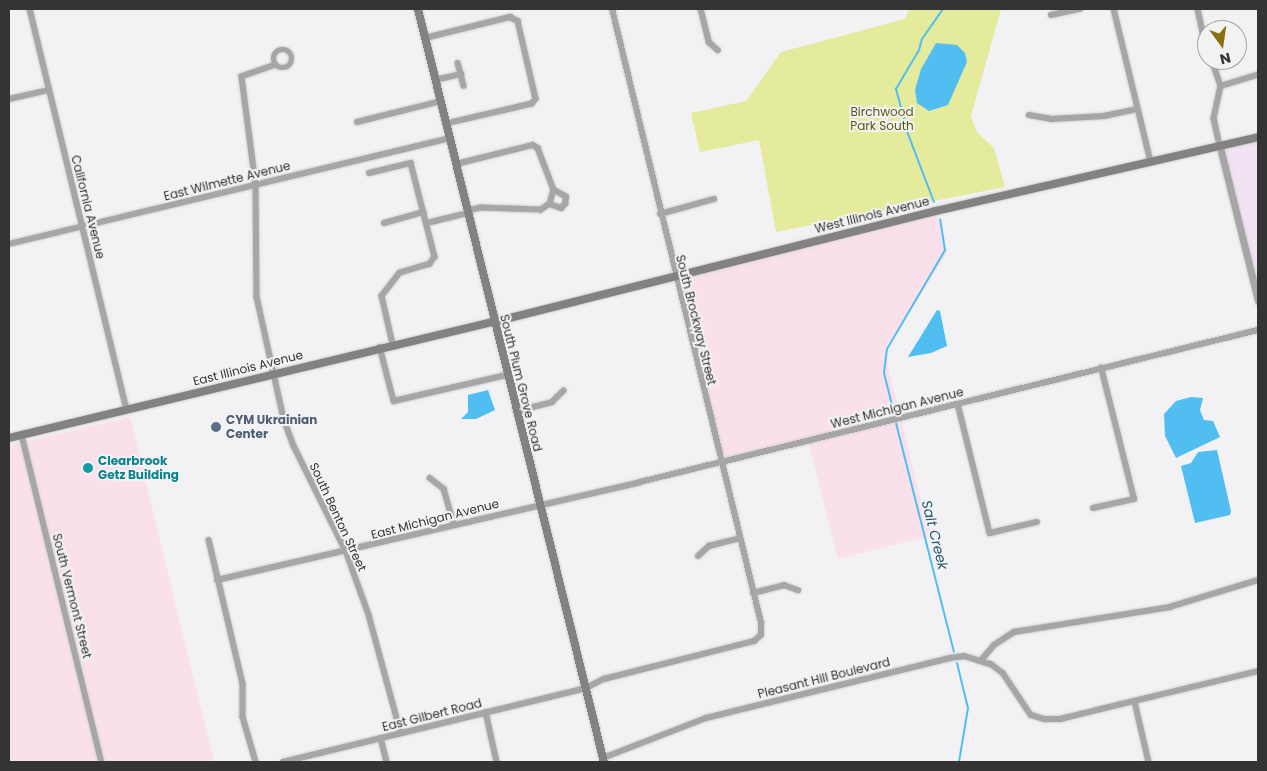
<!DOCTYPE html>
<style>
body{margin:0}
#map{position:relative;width:1267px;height:771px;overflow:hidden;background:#f2f2f4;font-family:Poppins,sans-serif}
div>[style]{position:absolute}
.industrial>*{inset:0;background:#f9e0eb}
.education>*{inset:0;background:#f2e2f4}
.green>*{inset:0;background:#e4eb9d}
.water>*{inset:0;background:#51bef1}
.stream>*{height:2px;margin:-1px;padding:0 1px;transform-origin:1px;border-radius:1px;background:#51bef1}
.roads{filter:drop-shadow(0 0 1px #d0d0d1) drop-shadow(0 0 1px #d0d0d1)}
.minor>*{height:5.5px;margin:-2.75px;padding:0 2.75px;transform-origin:2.75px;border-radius:2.75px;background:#a7a6a6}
.minor>.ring{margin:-2.75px;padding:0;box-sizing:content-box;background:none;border:5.5px solid #a7a6a6;border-radius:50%}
.tertiary>*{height:7px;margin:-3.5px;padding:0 3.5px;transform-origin:3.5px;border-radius:3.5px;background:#a7a6a6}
.secondary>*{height:8px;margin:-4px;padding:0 4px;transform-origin:4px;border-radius:4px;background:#838182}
.dots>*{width:14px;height:14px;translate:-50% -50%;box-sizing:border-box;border:2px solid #f2f2f4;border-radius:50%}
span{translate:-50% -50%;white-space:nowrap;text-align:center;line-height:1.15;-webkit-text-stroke:4px #f2f2f4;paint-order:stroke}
.park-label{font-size:12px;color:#575a11}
.street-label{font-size:12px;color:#343434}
.service-label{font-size:12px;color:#4e5e75;font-weight:700}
.left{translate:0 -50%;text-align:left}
.culture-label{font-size:12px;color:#0d838f;font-weight:700}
.water-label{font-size:14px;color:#2c596f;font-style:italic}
.frame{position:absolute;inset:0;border:10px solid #343434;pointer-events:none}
.north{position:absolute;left:1197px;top:20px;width:50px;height:50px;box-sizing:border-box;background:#f2f2f4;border:1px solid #a6a6a7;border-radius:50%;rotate:166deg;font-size:14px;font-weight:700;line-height:20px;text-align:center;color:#343434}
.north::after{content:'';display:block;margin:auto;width:18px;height:22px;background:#887011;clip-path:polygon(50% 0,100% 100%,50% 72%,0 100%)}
</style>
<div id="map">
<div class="industrial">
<i style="clip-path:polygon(936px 211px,947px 254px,884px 350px,930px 536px,838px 559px,808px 440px,722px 463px,675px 277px)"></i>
<i style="clip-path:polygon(130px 417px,214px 762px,9px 762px,9px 445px)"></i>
</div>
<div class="education">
<i style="clip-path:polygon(1258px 141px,1258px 283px,1225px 149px)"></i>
</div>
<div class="green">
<i style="clip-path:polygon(909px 9px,1001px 9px,971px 116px,977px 132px,994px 148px,1005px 187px,776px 232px,759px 140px,700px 152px,691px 113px,746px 101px,781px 52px,905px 19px)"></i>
</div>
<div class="water">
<i style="clip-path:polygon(936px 43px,957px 45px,965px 53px,967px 62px,948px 105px,929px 111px,917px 103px,915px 90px,921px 69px)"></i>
<i style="clip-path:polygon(937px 310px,940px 311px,947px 346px,931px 353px,908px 357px)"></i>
<i style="clip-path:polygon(488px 390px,495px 410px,476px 419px,461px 419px,468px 412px,468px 395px)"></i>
<i style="clip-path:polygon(1191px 397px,1203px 398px,1200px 410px,1204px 420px,1213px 421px,1220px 437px,1176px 458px,1165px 436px,1164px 414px,1176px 401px)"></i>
<i style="clip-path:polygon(1217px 450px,1231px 511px,1230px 515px,1195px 523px,1181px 466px,1191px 463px,1198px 452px)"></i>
</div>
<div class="stream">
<i style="left:934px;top:202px;width:73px;rotate:-110.9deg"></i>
<i style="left:908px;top:134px;width:47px;rotate:-104.9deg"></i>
<i style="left:896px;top:89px;width:45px;rotate:-59.5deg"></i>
<i style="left:919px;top:50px;width:11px;rotate:-75deg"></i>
<i style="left:922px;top:39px;width:37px;rotate:-55deg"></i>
<i style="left:894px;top:413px;width:41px;rotate:-104deg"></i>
<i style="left:884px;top:373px;width:24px;rotate:-83deg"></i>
<i style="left:887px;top:349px;width:115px;rotate:-59.6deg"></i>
<i style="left:945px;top:250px;width:31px;rotate:-99deg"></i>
<i style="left:896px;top:423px;width:236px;rotate:75.8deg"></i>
<i style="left:957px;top:663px;width:46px;rotate:76.3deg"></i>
<i style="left:968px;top:708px;width:55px;rotate:99.5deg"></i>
</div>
<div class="roads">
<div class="minor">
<i style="left:30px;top:9px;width:412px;rotate:76.4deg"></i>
<i style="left:701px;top:9px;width:34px;rotate:76deg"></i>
<i style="left:709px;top:42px;width:12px;rotate:42deg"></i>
<i style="left:1114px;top:9px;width:157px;rotate:76.4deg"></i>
<i style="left:1198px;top:9px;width:43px;rotate:77.9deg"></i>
<i style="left:1051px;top:15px;width:30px;rotate:-12deg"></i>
<i style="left:425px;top:38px;width:88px;rotate:-13.9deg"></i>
<i style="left:510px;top:17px;width:9px;rotate:27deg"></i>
<i style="left:518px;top:21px;width:80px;rotate:77deg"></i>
<i style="left:536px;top:99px;width:6px;rotate:129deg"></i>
<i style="left:532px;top:104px;width:88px;rotate:166.9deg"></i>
<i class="ring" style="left:274px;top:50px;width:12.5px;height:12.5px"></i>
<i style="left:1212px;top:60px;width:28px;rotate:71deg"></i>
<i style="left:1221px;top:86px;width:33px;rotate:102deg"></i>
<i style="left:1214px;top:118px;width:30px;rotate:78deg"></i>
<i style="left:458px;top:63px;width:11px;rotate:75deg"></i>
<i style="left:276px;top:65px;width:36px;rotate:161deg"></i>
<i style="left:242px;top:77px;width:109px;rotate:82.6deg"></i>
<i style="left:256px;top:185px;width:112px;rotate:89.5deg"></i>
<i style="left:257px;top:297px;width:125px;rotate:77.5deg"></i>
<i style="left:284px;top:419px;width:29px;rotate:70deg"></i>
<i style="left:294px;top:446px;width:117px;rotate:63.7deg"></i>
<i style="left:346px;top:551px;width:68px;rotate:70.2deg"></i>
<i style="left:369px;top:615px;width:122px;rotate:74.8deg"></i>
<i style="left:435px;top:80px;width:27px;rotate:-13deg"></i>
<i style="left:461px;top:74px;width:12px;rotate:76deg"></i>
<i style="left:1221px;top:86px;width:39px;rotate:-17deg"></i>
<i style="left:9px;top:99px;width:41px;rotate:-12.7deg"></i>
<i style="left:1029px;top:115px;width:23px;rotate:10deg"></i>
<i style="left:1052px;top:119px;width:52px;rotate:-3.3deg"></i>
<i style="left:1104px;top:116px;width:34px;rotate:-12deg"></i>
<i style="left:357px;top:122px;width:87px;rotate:-14deg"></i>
<i style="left:456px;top:164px;width:79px;rotate:-13.9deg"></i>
<i style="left:533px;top:145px;width:6px;rotate:31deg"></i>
<i style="left:538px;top:148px;width:45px;rotate:69.1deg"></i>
<i style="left:554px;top:190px;width:15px;rotate:106deg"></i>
<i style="left:550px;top:204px;width:11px;rotate:146deg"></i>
<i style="left:541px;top:210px;width:60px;rotate:-178.1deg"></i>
<i style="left:481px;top:208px;width:13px;rotate:167deg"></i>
<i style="left:369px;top:173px;width:43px;rotate:-13.4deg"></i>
<i style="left:411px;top:163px;width:97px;rotate:75.7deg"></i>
<i style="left:435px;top:257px;width:9px;rotate:126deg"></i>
<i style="left:430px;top:264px;width:31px;rotate:163deg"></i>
<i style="left:400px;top:273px;width:29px;rotate:128deg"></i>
<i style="left:382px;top:296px;width:49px;rotate:77.1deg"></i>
<i style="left:550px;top:204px;width:12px;rotate:20deg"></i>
<i style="left:561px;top:208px;width:6px;rotate:-45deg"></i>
<i style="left:565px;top:204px;width:7px;rotate:-82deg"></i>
<i style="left:566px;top:197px;width:14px;rotate:-150deg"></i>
<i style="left:660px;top:214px;width:56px;rotate:-15.5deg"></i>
<i style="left:384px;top:223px;width:41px;rotate:-15.4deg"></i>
<i style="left:427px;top:223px;width:42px;rotate:-13.7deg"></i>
<i style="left:9px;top:244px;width:454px;rotate:-13.5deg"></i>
<i style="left:380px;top:347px;width:56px;rotate:75.5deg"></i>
<i style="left:394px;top:401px;width:116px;rotate:-13deg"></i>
<i style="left:958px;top:404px;width:133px;rotate:76.1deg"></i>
<i style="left:990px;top:533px;width:48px;rotate:-13.2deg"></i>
<i style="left:517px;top:411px;width:36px;rotate:-14deg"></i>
<i style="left:552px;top:402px;width:16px;rotate:-45deg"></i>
<i style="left:22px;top:435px;width:337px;rotate:76.3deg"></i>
<i style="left:430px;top:478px;width:18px;rotate:38deg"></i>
<i style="left:444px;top:489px;width:37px;rotate:74deg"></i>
<i style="left:1093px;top:508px;width:42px;rotate:-12.4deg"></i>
<i style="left:1134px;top:499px;width:135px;rotate:-104.1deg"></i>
<i style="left:209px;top:540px;width:148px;rotate:76.7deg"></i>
<i style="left:243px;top:684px;width:33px;rotate:90deg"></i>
<i style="left:243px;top:717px;width:47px;rotate:73.9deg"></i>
<i style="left:698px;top:556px;width:15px;rotate:-42deg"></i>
<i style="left:709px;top:546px;width:32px;rotate:-14deg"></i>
<i style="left:217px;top:580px;width:434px;rotate:-13deg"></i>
<i style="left:640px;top:482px;width:636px;rotate:-13.82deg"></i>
<i style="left:753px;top:593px;width:32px;rotate:-14deg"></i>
<i style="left:784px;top:585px;width:15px;rotate:20deg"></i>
<i style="left:982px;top:659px;width:18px;rotate:-49deg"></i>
<i style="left:994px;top:645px;width:24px;rotate:-33deg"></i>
<i style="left:1014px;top:632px;width:158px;rotate:-9.1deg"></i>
<i style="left:1170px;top:607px;width:92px;rotate:-17.1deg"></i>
<i style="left:1135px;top:702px;width:62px;rotate:76.9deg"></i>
<i style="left:486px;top:712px;width:51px;rotate:77.6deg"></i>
<i style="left:381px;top:738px;width:25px;rotate:76deg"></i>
<i style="left:603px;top:758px;width:110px;rotate:-21.2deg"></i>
<i style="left:706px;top:718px;width:251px;rotate:-13.8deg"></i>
<i style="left:950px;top:658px;width:14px;rotate:-8deg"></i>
<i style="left:964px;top:656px;width:28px;rotate:17deg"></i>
<i style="left:991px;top:664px;width:15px;rotate:37deg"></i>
<i style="left:1003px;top:673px;width:50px;rotate:56.3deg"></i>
<i style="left:1031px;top:715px;width:14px;rotate:17deg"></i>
<i style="left:1044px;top:719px;width:16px"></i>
<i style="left:1060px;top:719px;width:204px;rotate:-13.6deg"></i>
<i style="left:283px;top:762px;width:312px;rotate:-13.7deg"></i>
<i style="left:586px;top:688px;width:20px;rotate:-27deg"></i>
<i style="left:604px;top:679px;width:155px;rotate:-14.2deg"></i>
<i style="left:754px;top:641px;width:9px;rotate:-41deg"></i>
<i style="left:761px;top:635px;width:12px;rotate:-90deg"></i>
<i style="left:761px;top:623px;width:632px;rotate:-103.64deg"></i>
</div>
<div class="tertiary">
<i style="left:1220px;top:147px;width:158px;rotate:76.1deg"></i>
</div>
<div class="secondary">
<i style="left:418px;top:9px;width:776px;rotate:76.13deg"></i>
<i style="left:9px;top:438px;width:499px;rotate:-13.5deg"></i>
<i style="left:494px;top:322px;width:456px;rotate:-14.1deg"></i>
<i style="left:936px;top:211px;width:330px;rotate:-12.9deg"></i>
</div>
</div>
<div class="dots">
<i style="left:216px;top:427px;background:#5c6f8a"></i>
<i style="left:88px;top:468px;background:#0f9aa8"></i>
</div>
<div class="park-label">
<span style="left:882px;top:119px">Birchwood<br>Park South</span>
</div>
<div class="street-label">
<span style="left:227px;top:181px;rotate:-14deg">East Wilmette Avenue</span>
<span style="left:88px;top:207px;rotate:76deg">California Avenue</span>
<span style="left:872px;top:215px;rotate:-14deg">West Illinois Avenue</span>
<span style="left:696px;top:320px;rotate:76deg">South Brockway Street</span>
<span style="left:248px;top:368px;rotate:-14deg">East Illinois Avenue</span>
<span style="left:521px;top:383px;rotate:76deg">South Plum Grove Road</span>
<span style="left:897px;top:408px;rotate:-14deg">West Michigan Avenue</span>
<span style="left:338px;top:517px;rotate:65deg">South Benton Street</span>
<span style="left:435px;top:519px;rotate:-14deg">East Michigan Avenue</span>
<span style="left:72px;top:596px;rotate:76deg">South Vermont Street</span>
<span style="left:824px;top:678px;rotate:-14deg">Pleasant Hill Boulevard</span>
<span style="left:432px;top:715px;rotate:-14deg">East Gilbert Road</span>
</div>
<div class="service-label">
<span class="left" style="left:226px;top:427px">CYM Ukrainian<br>Center</span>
</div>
<div class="culture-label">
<span class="left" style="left:98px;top:468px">Clearbrook<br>Getz Building</span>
</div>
<div class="water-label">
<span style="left:935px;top:535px;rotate:76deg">Salt Creek</span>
</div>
<div class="frame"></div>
<div class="north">N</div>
</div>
